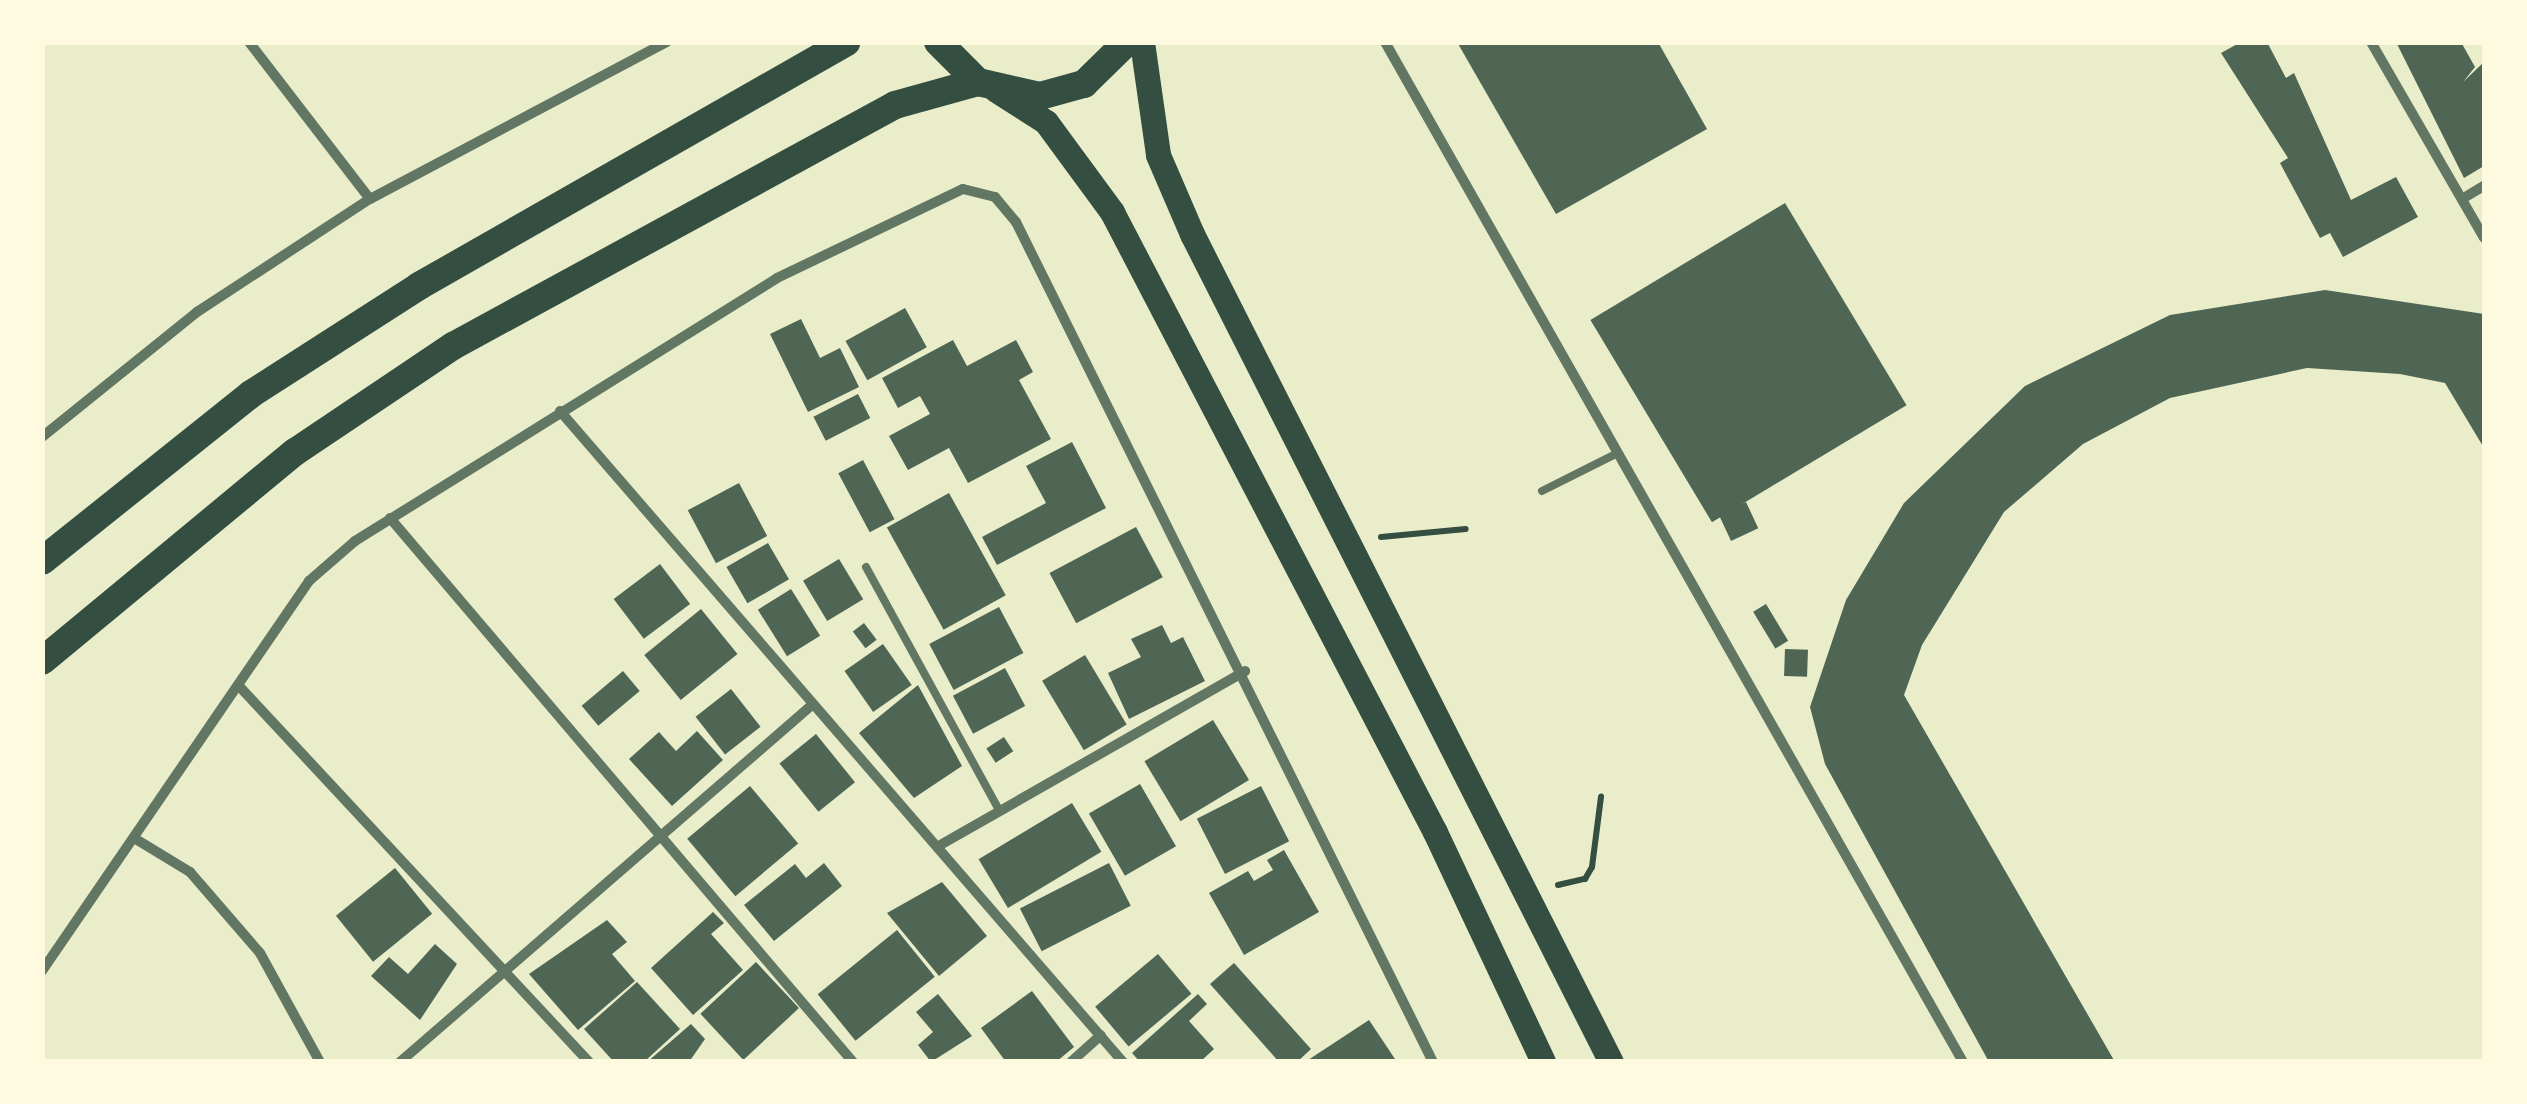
<!DOCTYPE html>
<style>
body{margin:0}
#map{position:relative;width:2527px;height:1104px;overflow:hidden;background:#e9edc9;font-family:Ubuntu,sans-serif}
div>[style]{position:absolute}
.building>*{inset:0;background:#4f6655;transform-origin:0 0}
.path>*{height:6px;margin:-3px;padding:0 3px;transform-origin:3px;border-radius:3px;background:#344e41}
.service>*{height:8px;margin:-4px;padding:0 4px;transform-origin:4px;border-radius:4px;background:#617663}
.minor>*{height:10px;margin:-5px;padding:0 5px;transform-origin:5px;border-radius:5px;background:#617663}
.primary>*{height:25px;margin:-12.5px;padding:0 12.5px;transform-origin:12.5px;border-radius:12.5px;background:#344e41}
.trunk>*{height:28px;margin:-14px;padding:0 14px;transform-origin:14px;border-radius:14px;background:#344e41}
span{translate:-50% -50%;white-space:nowrap;text-align:center;line-height:1.15;-webkit-text-stroke:9px #fefae0;paint-order:stroke}
.frame{position:absolute;inset:0;border:45px solid #fefae0;pointer-events:none}
</style>
<div id="map">
<div class="building">
<i style="clip-path:polygon(1457px 42px,1658px 42px,1707px 129px,1556px 214px)"></i>
<i style="clip-path:polygon(2241px 42px,2267px 42px,2286px 78px,2294px 73px,2351px 200px,2396px 177px,2418px 217px,2343px 257px,2330px 233px,2320px 238px,2280px 163px,2288px 158px,2221px 53px)"></i>
<i style="clip-path:polygon(2396px 42px,2461px 42px,2475px 67px,2463px 82px,2484px 62px,2484px 166px,2464px 178px)"></i>
<i style="left:1785px;top:203px;width:236px;height:227px;rotate:59deg"></i>
<i style="clip-path:polygon(2325px 290px,2484px 314px,2484px 448px,2445px 383px,2400px 374px,2307px 368px,2170px 398px,2083px 444px,2004px 512px,1922px 645px,1904px 695px,2115px 1062px,1989px 1062px,1825px 764px,1810px 707px,1846px 600px,1904px 503px,2025px 386px,2170px 315px)"></i>
<i style="left:905px;top:308px;width:45px;height:68px;rotate:61deg"></i>
<i style="clip-path:polygon(801px 319px,820px 358px,840px 348px,859px 387px,808px 412px,770px 334px)"></i>
<i style="clip-path:polygon(953px 340px,967px 366px,1016px 340px,1033px 372px,1019px 380px,1051px 439px,968px 483px,949px 448px,908px 470px,889px 436px,930px 414px,920px 396px,898px 408px,882px 378px)"></i>
<i style="left:858px;top:394px;width:27px;height:50px;rotate:63deg"></i>
<i style="clip-path:polygon(1072px 442px,1106px 508px,997px 565px,982px 537px,1046px 503px,1026px 466px)"></i>
<i style="left:863px;top:460px;width:67px;height:28px;rotate:62deg"></i>
<i style="left:739px;top:483px;width:60px;height:58px;rotate:62deg"></i>
<i style="left:949px;top:493px;width:117px;height:71px;rotate:61deg"></i>
<i style="left:1746px;top:502px;width:29px;height:30px;rotate:65deg"></i>
<i style="left:1136px;top:527px;width:57px;height:98px;rotate:62deg"></i>
<i style="left:768px;top:543px;width:42px;height:48px;rotate:60deg"></i>
<i style="left:839px;top:559px;width:47px;height:42px;rotate:59deg"></i>
<i style="left:660px;top:564px;width:50px;height:58px;rotate:53deg"></i>
<i style="left:791px;top:589px;width:55px;height:39px;rotate:58deg"></i>
<i style="left:1766px;top:604px;width:43px;height:15px;rotate:59deg"></i>
<i style="left:999px;top:607px;width:52px;height:79px;rotate:62deg"></i>
<i style="left:701px;top:609px;width:58px;height:73px;rotate:51deg"></i>
<i style="left:864px;top:623px;width:21px;height:14px;rotate:53deg"></i>
<i style="clip-path:polygon(1162px 625px,1171px 643px,1183px 637px,1205px 681px,1129px 719px,1108px 673px,1141px 657px,1131px 639px)"></i>
<i style="left:883px;top:644px;width:50px;height:47px;rotate:55deg"></i>
<i style="left:1785px;top:649px;width:23px;height:27px;rotate:2deg"></i>
<i style="left:1085px;top:655px;width:81px;height:50px;rotate:59deg"></i>
<i style="left:1005px;top:668px;width:43px;height:59px;rotate:62deg"></i>
<i style="left:623px;top:671px;width:26px;height:54px;rotate:50deg"></i>
<i style="clip-path:polygon(918px 685px,962px 766px,914px 798px,859px 733px)"></i>
<i style="left:731px;top:689px;width:48px;height:45px;rotate:52deg"></i>
<i style="left:1213px;top:720px;width:70px;height:80px;rotate:59deg"></i>
<i style="clip-path:polygon(697px 731px,723px 760px,672px 806px,629px 759px,659px 732px,676px 751px)"></i>
<i style="left:816px;top:734px;width:62px;height:47px;rotate:51deg"></i>
<i style="left:1004px;top:737px;width:17px;height:21px;rotate:57deg"></i>
<i style="left:1140px;top:784px;width:72px;height:59px;rotate:60deg"></i>
<i style="left:750px;top:786px;width:75px;height:82px;rotate:50deg"></i>
<i style="left:1261px;top:786px;width:62px;height:72px;rotate:63deg"></i>
<i style="left:1072px;top:803px;width:57px;height:109px;rotate:59deg"></i>
<i style="clip-path:polygon(1284px 850px,1319px 912px,1244px 955px,1209px 893px,1248px 871px,1254px 881px,1273px 870px,1267px 860px)"></i>
<i style="clip-path:polygon(824px 863px,842px 886px,774px 941px,744px 905px,795px 864px,806px 878px)"></i>
<i style="left:1109px;top:863px;width:48px;height:100px;rotate:63deg"></i>
<i style="left:395px;top:868px;width:59px;height:76px;rotate:51deg"></i>
<i style="clip-path:polygon(942px 882px,987px 936px,939px 976px,887px 913px)"></i>
<i style="clip-path:polygon(713px 912px,724px 923px,711px 934px,743px 970px,693px 1015px,651px 968px)"></i>
<i style="clip-path:polygon(607px 920px,627px 942px,612px 954px,635px 981px,578px 1030px,529px 974px)"></i>
<i style="left:897px;top:930px;width:60px;height:102px;rotate:51deg"></i>
<i style="clip-path:polygon(435px 944px,457px 964px,420px 1020px,371px 976px,389px 957px,408px 974px)"></i>
<i style="left:1158px;top:954px;width:52px;height:82px;rotate:50deg"></i>
<i style="left:756px;top:962px;width:63px;height:76px;rotate:47deg"></i>
<i style="clip-path:polygon(1234px 963px,1311px 1049px,1297px 1062px,1279px 1062px,1210px 984px)"></i>
<i style="clip-path:polygon(637px 982px,680px 1029px,644px 1062px,614px 1062px,584px 1029px)"></i>
<i style="clip-path:polygon(1032px 991px,1074px 1047px,1056px 1062px,1006px 1062px,981px 1028px)"></i>
<i style="clip-path:polygon(938px 994px,972px 1036px,931px 1062px,918px 1045px,933px 1032px,916px 1012px)"></i>
<i style="clip-path:polygon(1198px 994px,1207px 1004px,1189px 1021px,1214px 1049px,1200px 1062px,1140px 1062px,1132px 1053px)"></i>
<i style="clip-path:polygon(1369px 1020px,1397px 1062px,1305px 1062px)"></i>
<i style="clip-path:polygon(691px 1024px,705px 1039px,689px 1062px,647px 1062px)"></i>
</div>
<div class="path">
<i style="left:1381px;top:537px;width:85px;rotate:-5.4deg"></i>
<i style="left:1558px;top:885px;width:28px;rotate:-13deg"></i>
<i style="left:1585px;top:879px;width:14px;rotate:-60deg"></i>
<i style="left:1592px;top:867px;width:71px;rotate:-82.7deg"></i>
</div>
<div class="service">
<i style="left:1542px;top:491px;width:85px;rotate:-26.6deg"></i>
<i style="left:866px;top:567px;width:277px;rotate:61.3deg"></i>
</div>
<div class="minor">
<i style="left:249px;top:42px;width:198px;rotate:52.4deg"></i>
<i style="left:1385px;top:42px;width:1172px;rotate:60.46deg"></i>
<i style="left:2371px;top:42px;width:226px;rotate:60deg"></i>
<i style="left:2462px;top:199px;width:26px;rotate:-31deg"></i>
<i style="left:560px;top:411px;width:861px;rotate:49.15deg"></i>
<i style="left:42px;top:437px;width:199px;rotate:-38.9deg"></i>
<i style="left:197px;top:312px;width:207px;rotate:-33.2deg"></i>
<i style="left:370px;top:199px;width:336px;rotate:-27.9deg"></i>
<i style="left:390px;top:518px;width:714px;rotate:49.6deg"></i>
<i style="left:239px;top:686px;width:514px;rotate:47.05deg"></i>
<i style="left:134px;top:838px;width:66px;rotate:31.3deg"></i>
<i style="left:190px;top:872px;width:107px;rotate:49.2deg"></i>
<i style="left:260px;top:953px;width:124px;rotate:61.2deg"></i>
<i style="left:942px;top:844px;width:349px;rotate:-29.7deg"></i>
<i style="left:42px;top:971px;width:473px;rotate:-55.6deg"></i>
<i style="left:309px;top:581px;width:61px;rotate:-41deg"></i>
<i style="left:355px;top:541px;width:497px;rotate:-31.9deg"></i>
<i style="left:777px;top:278px;width:206px;rotate:-25.6deg"></i>
<i style="left:963px;top:189px;width:33px;rotate:14deg"></i>
<i style="left:995px;top:197px;width:33px;rotate:50deg"></i>
<i style="left:1016px;top:222px;width:938px;rotate:63.6deg"></i>
<i style="left:400px;top:1062px;width:545px;rotate:-40.91deg"></i>
<i style="left:1071px;top:1062px;width:40px;rotate:-42deg"></i>
</div>
<div class="primary">
<i style="left:1142px;top:42px;width:114px;rotate:81.9deg"></i>
<i style="left:1158px;top:155px;width:86px;rotate:66.7deg"></i>
<i style="left:1192px;top:234px;width:928px;rotate:63.16deg"></i>
<i style="left:996px;top:90px;width:59px;rotate:32.6deg"></i>
<i style="left:1046px;top:122px;width:112px;rotate:53.7deg"></i>
<i style="left:1112px;top:212px;width:699px;rotate:62.48deg"></i>
<i style="left:1435px;top:832px;width:254px;rotate:64.8deg"></i>
</div>
<div class="trunk">
<i style="left:938px;top:42px;width:57px;rotate:45deg"></i>
<i style="left:978px;top:82px;width:64px;rotate:12.7deg"></i>
<i style="left:1040px;top:96px;width:46px;rotate:-15.3deg"></i>
<i style="left:1084px;top:84px;width:60px;rotate:-44.3deg"></i>
<i style="left:42px;top:561px;width:268px;rotate:-38.6deg"></i>
<i style="left:251px;top:394px;width:200px;rotate:-32.7deg"></i>
<i style="left:419px;top:286px;width:492px;rotate:-29.7deg"></i>
<i style="left:42px;top:661px;width:328px;rotate:-39.6deg"></i>
<i style="left:295px;top:452px;width:190px;rotate:-33.9deg"></i>
<i style="left:453px;top:346px;width:503px;rotate:-28.6deg"></i>
<i style="left:895px;top:105px;width:86px;rotate:-15.5deg"></i>
</div>
<div class="frame"></div>
</div>
